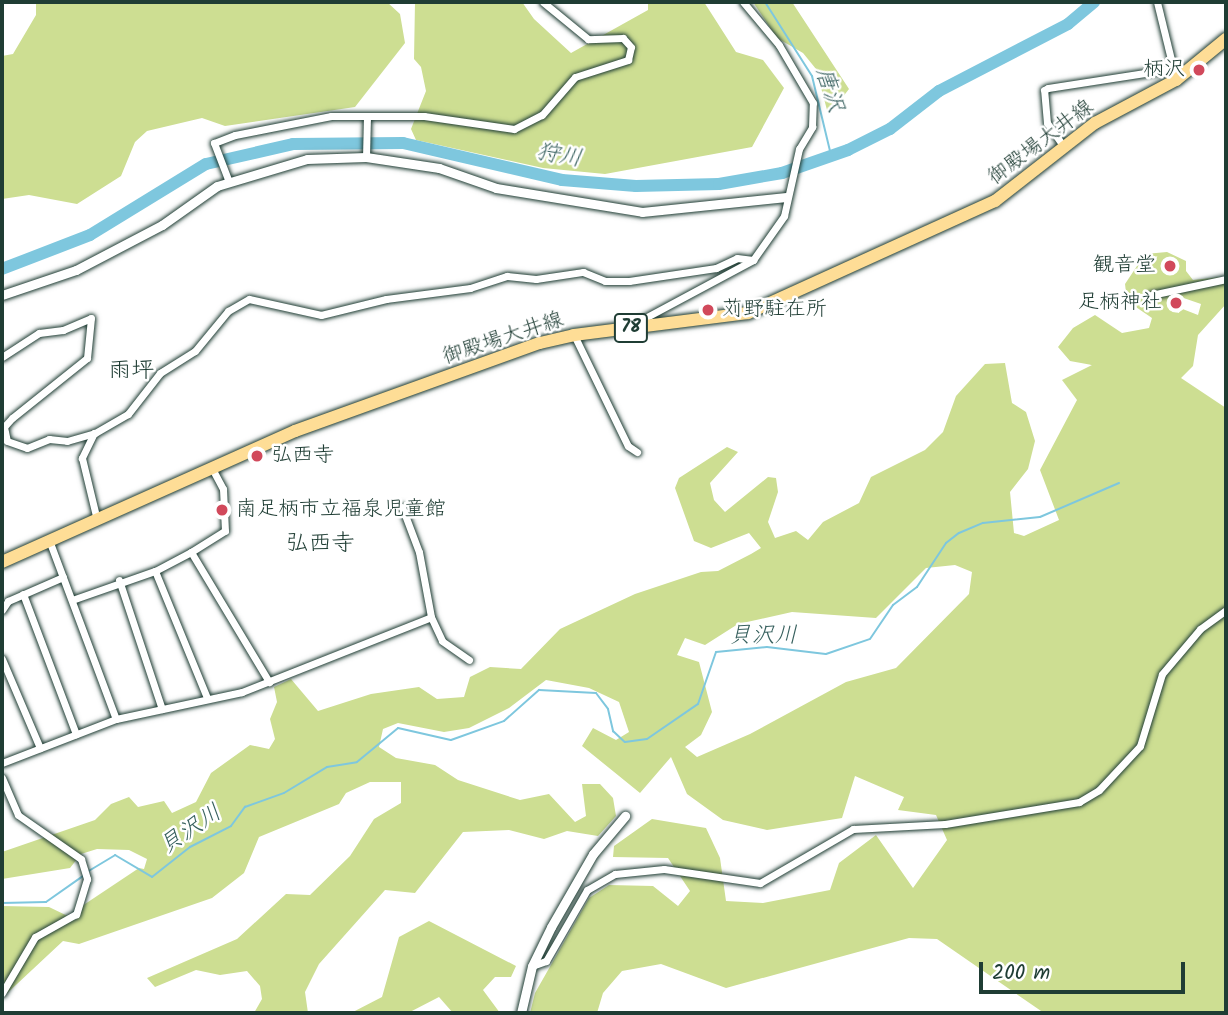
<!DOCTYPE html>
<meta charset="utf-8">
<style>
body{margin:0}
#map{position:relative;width:1228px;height:1015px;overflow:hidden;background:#fff;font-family:Kalam,"Klee One",sans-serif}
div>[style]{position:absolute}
.green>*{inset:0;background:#cdde92}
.stream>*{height:2px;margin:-1px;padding:0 1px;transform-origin:1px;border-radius:1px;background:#7ec7de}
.river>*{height:12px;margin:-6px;padding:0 6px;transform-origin:6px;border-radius:6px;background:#7ec7de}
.roads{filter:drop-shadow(0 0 2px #1f3d34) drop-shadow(0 0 2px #1f3d34)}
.minor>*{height:7px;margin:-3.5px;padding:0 3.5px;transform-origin:3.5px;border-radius:3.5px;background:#fff}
.tertiary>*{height:9px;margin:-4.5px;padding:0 4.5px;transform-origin:4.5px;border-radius:4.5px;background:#fff}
.primary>*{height:12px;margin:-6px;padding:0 6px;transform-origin:6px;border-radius:6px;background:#fedd96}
.dots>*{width:19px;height:19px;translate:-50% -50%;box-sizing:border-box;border:4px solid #fff;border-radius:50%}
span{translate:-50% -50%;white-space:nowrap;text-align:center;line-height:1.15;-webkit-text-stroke:5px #fff;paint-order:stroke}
.shield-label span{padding:2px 5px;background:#fff;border:2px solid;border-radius:5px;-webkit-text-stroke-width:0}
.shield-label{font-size:19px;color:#1f3d34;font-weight:700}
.poi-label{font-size:21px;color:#1f3d34}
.right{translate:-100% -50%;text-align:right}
.left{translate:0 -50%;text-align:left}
.street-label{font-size:21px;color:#1f3d34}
.water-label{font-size:23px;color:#37605e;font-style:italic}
.neighbourhood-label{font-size:23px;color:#1f3d34}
.frame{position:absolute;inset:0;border:4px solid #1f3d34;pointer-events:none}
.scale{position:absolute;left:979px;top:962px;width:206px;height:32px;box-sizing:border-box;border:4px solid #1f3d34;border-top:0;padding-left:9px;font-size:21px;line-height:24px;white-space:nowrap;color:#1f3d34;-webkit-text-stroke:5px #fff;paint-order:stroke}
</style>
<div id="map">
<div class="green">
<i style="clip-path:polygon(36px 2px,387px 2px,400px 14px,405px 43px,355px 107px,225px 126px,202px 118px,147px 131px,135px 142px,121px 176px,77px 204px,29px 195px,2px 199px,2px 56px,13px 54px,36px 15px)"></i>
<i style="clip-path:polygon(415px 2px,522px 2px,534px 19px,571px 53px,648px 10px,648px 2px,704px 2px,736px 52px,763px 60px,784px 88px,752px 147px,605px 174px,543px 168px,416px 140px,411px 129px,426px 91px,421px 67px,414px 59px)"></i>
<i style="clip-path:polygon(753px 2px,792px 2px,849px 89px,835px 107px,827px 110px,816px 69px,803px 53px,777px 38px)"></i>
<i style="clip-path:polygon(evenodd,1167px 252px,1186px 261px,1186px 271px,1193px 280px,1221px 277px,1226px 283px,1226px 304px,1198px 335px,1193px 366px,1181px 378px,1226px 408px,1226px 1013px,1044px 1013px,937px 939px,909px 938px,726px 988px,661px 964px,622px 971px,603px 993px,597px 1013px,530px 1013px,535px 993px,589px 898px,609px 885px,653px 886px,678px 906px,690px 891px,668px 858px,613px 857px,614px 846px,652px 819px,706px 828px,720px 858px,726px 901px,763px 903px,830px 890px,839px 863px,876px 835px,913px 888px,947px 840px,936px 815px,898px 810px,904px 797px,855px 776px,842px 818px,767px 830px,723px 820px,687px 794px,671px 757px,640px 793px,582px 746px,593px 728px,616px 740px,629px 732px,619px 702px,589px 688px,546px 680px,509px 708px,469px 728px,444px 732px,398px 723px,383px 729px,379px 747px,396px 758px,435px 765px,458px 780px,520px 800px,549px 794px,575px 822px,586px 816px,582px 784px,600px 784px,613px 798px,616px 816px,598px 836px,567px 831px,544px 839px,509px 830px,463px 832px,415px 893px,385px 890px,319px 964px,305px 992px,308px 1013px,254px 1013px,262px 999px,260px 986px,247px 971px,220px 975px,196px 970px,155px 987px,147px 978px,237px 939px,286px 894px,310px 895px,350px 856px,374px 819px,401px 803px,401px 782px,370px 782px,346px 793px,339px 804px,259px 837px,244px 873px,212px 898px,79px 944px,63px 941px,2px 998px,2px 906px,49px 907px,76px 920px,82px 906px,139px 868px,144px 869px,147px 859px,129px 850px,97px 849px,81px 854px,70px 868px,2px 879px,2px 852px,95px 820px,111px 804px,129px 797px,138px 807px,164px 801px,172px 813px,196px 802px,211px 773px,250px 745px,269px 749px,275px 739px,270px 719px,277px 702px,274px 687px,291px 679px,318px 711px,371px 694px,419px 687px,437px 699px,464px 697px,470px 677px,490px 667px,521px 669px,560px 629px,635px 594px,701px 572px,718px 571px,751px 554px,761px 548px,749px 533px,711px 548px,694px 541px,675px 488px,679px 478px,727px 447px,738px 452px,710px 483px,714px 500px,725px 512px,768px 477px,776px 478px,778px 492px,768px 522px,775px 538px,796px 531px,808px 540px,823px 522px,859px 503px,871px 477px,925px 450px,943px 432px,956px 396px,985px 364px,1005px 363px,1012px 403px,1026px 412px,1035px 441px,1028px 469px,1010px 492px,1014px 533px,1024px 536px,1059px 520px,1040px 470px,1077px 400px,1062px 380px,1092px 365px,1070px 361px,1058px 347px,1073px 328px,1095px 315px,1122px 333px,1149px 328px,1152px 318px,1127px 301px,1125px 284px,1145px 254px,1167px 252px,1172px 294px,1201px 304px,1198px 315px,1180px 308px,1179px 313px,1169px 310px,1172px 294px,1167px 252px,955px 565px,972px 572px,969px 594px,896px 668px,846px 682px,750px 734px,697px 757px,685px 747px,701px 735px,712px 712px,699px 662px,677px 655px,685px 638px,705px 645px,738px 624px,792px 612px,876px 618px,926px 568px,955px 565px)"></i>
<i style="clip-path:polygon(429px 921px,516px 966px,511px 977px,495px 977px,483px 990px,500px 1013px,453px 1013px,439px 997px,408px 1013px,351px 1013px,382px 997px,399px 937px)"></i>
</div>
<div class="stream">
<i style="left:765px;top:2px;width:88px;rotate:57.6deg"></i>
<i style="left:812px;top:76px;width:81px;rotate:76.5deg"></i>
<i style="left:87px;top:872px;width:33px;rotate:-31deg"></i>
<i style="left:115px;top:855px;width:43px;rotate:30.7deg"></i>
<i style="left:152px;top:877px;width:48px;rotate:-38.3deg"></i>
<i style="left:190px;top:847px;width:46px;rotate:-27.1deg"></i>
<i style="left:231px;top:826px;width:24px;rotate:-54deg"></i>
<i style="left:245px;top:807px;width:41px;rotate:-19.7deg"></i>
<i style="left:284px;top:793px;width:50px;rotate:-31.2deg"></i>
<i style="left:327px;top:767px;width:30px;rotate:-9deg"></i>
<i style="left:357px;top:762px;width:53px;rotate:-39.7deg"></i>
<i style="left:398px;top:728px;width:54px;rotate:12.8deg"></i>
<i style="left:451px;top:740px;width:56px;rotate:-19.7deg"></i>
<i style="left:504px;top:721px;width:47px;rotate:-41.5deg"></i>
<i style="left:539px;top:690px;width:57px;rotate:3deg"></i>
<i style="left:596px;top:693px;width:20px;rotate:53deg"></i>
<i style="left:608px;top:709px;width:23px;rotate:77deg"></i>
<i style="left:613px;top:731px;width:16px;rotate:43deg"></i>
<i style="left:625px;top:742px;width:22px;rotate:-8deg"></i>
<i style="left:647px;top:739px;width:62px;rotate:-34.5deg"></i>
<i style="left:698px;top:704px;width:55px;rotate:-70.9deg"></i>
<i style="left:716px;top:652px;width:51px;rotate:-5.6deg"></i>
<i style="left:767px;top:647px;width:59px;rotate:6.8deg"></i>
<i style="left:826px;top:654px;width:46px;rotate:-18.8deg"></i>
<i style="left:870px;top:639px;width:41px;rotate:-55.9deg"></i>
<i style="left:893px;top:605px;width:30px;rotate:-37deg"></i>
<i style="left:917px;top:587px;width:53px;rotate:-56.6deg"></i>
<i style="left:946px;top:543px;width:16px;rotate:-38deg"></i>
<i style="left:959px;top:533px;width:26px;rotate:-23deg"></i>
<i style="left:983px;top:523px;width:57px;rotate:-6deg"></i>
<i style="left:1040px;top:517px;width:86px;rotate:-23.3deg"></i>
<i style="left:2px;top:903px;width:44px;rotate:-1.3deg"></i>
<i style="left:46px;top:902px;width:45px;rotate:-35.1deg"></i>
</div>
<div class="river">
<i style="left:2px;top:269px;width:94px;rotate:-21.1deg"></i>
<i style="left:90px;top:235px;width:136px;rotate:-31.5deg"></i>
<i style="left:206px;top:164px;width:89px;rotate:-12.9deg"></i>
<i style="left:293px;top:144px;width:110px;rotate:-0.5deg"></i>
<i style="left:403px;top:143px;width:163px;rotate:13.1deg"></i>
<i style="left:562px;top:180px;width:74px;rotate:4.6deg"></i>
<i style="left:636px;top:186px;width:83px;rotate:-1.4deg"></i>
<i style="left:719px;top:184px;width:64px;rotate:-9.9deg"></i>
<i style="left:782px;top:173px;width:70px;rotate:-19.2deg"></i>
<i style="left:848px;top:150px;width:47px;rotate:-26.6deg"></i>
<i style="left:890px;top:129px;width:62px;rotate:-37.8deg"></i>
<i style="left:939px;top:91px;width:145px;rotate:-27.4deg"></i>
<i style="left:1068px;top:24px;width:34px;rotate:-40deg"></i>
</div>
<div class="roads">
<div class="minor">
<i style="left:1157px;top:2px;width:80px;rotate:76.3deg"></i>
<i style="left:1064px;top:147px;width:29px;rotate:-125deg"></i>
<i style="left:1047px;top:123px;width:33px;rotate:-95deg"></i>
<i style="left:1044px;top:90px;width:4px;rotate:-27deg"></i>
<i style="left:1048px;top:88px;width:124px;rotate:-8.8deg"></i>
<i style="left:366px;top:157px;width:41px;rotate:-88.6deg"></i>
<i style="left:229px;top:182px;width:42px;rotate:-111deg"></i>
<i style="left:214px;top:143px;width:22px;rotate:-21deg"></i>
<i style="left:235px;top:135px;width:98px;rotate:-11.2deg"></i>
<i style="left:331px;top:116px;width:93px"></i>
<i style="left:424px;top:116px;width:91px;rotate:8.2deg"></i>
<i style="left:514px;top:129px;width:31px;rotate:-27deg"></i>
<i style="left:542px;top:115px;width:50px;rotate:-49deg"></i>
<i style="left:575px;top:77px;width:56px;rotate:-17.8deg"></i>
<i style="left:628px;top:60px;width:13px;rotate:-77deg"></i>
<i style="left:631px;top:47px;width:12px;rotate:-132deg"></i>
<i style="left:623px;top:38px;width:35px;rotate:178deg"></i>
<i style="left:588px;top:39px;width:58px;rotate:-140.6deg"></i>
<i style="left:1151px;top:295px;width:77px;rotate:-12deg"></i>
<i style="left:630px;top:326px;width:140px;rotate:-28.2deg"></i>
<i style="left:753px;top:260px;width:54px;rotate:-54.8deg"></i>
<i style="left:784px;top:216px;width:69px;rotate:-77.4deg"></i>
<i style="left:799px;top:149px;width:26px;rotate:-59deg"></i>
<i style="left:812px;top:127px;width:24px;rotate:-88deg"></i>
<i style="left:813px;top:103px;width:67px;rotate:-120.4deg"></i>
<i style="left:779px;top:45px;width:56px;rotate:-129.9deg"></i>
<i style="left:574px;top:335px;width:123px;rotate:64.1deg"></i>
<i style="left:628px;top:446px;width:11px;rotate:34deg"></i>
<i style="left:2px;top:357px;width:44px;rotate:-33deg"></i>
<i style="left:39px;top:333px;width:24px;rotate:-7deg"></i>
<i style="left:63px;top:330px;width:30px;rotate:-23deg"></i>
<i style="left:91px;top:318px;width:40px;rotate:95.7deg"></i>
<i style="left:87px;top:358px;width:96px;rotate:141.3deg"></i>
<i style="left:12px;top:418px;width:12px;rotate:132deg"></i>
<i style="left:4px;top:427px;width:14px;rotate:78deg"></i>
<i style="left:94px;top:433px;width:28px;rotate:116deg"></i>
<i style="left:82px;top:458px;width:64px;rotate:76.4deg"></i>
<i style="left:7px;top:441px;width:21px;rotate:19deg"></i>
<i style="left:27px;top:448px;width:24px;rotate:-22deg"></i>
<i style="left:49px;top:439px;width:18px;rotate:6deg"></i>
<i style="left:67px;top:441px;width:29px;rotate:-16deg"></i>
<i style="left:95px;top:433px;width:38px;rotate:-30deg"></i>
<i style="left:128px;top:414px;width:52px;rotate:-52deg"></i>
<i style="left:160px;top:373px;width:41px;rotate:-32.2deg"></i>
<i style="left:195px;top:351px;width:52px;rotate:-50.5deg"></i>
<i style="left:228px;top:311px;width:24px;rotate:-30deg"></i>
<i style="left:249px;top:299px;width:74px;rotate:12.5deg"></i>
<i style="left:321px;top:315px;width:67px;rotate:-13.8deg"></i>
<i style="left:386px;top:299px;width:85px;rotate:-7.5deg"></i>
<i style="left:470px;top:288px;width:39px;rotate:-18deg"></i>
<i style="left:507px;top:276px;width:29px;rotate:6deg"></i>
<i style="left:536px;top:279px;width:48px;rotate:-8.5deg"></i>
<i style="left:583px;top:272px;width:24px;rotate:22deg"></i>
<i style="left:605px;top:281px;width:24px"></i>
<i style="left:629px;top:281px;width:88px;rotate:-8.5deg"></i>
<i style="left:716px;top:268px;width:23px;rotate:-25deg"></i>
<i style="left:737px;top:258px;width:16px;rotate:7deg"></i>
<i style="left:402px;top:507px;width:48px;rotate:69.3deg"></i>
<i style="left:419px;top:552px;width:66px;rotate:79.5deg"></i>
<i style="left:431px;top:617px;width:26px;rotate:65deg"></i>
<i style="left:442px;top:641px;width:33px;rotate:35deg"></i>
<i style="left:49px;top:540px;width:191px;rotate:69.5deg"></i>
<i style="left:191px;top:552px;width:40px;rotate:-32deg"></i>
<i style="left:225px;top:531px;width:42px;rotate:-92.7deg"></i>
<i style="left:223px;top:489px;width:24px;rotate:-118deg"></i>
<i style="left:155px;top:571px;width:137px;rotate:67.7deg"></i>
<i style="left:119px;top:580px;width:136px;rotate:71.6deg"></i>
<i style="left:23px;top:594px;width:150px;rotate:69.3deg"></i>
<i style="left:72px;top:600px;width:88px;rotate:-19.3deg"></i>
<i style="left:155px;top:571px;width:41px;rotate:-27.8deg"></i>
<i style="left:191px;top:552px;width:152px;rotate:59deg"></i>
<i style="left:2px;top:610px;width:11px;rotate:-56deg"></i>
<i style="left:8px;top:601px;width:60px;rotate:-23.6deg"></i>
<i style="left:2px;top:659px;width:97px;rotate:66.9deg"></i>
<i style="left:2px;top:763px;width:122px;rotate:-21.1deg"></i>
<i style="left:116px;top:719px;width:129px;rotate:-12.1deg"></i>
<i style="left:242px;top:692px;width:203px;rotate:-21.6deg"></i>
<i style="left:2px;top:778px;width:40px;rotate:66.6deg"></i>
<i style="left:18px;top:815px;width:77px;rotate:34.9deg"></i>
<i style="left:81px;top:859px;width:21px;rotate:73deg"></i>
<i style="left:87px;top:879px;width:37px;rotate:107deg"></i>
<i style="left:76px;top:914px;width:47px;rotate:150.7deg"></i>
<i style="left:35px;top:937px;width:65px;rotate:120.5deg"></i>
<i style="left:532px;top:966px;width:15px;rotate:-20deg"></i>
<i style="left:546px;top:961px;width:82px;rotate:-60deg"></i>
<i style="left:587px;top:890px;width:32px;rotate:-30deg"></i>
<i style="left:615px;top:874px;width:49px;rotate:-5.8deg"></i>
<i style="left:664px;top:869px;width:97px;rotate:8.3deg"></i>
<i style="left:760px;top:883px;width:108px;rotate:-30.1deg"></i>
<i style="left:853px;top:829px;width:92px;rotate:-3.1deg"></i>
<i style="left:945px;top:824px;width:136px;rotate:-9.3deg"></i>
<i style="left:1079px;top:802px;width:23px;rotate:-31deg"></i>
<i style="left:1099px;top:790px;width:60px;rotate:-47deg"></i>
<i style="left:1140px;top:746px;width:75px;rotate:-73deg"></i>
<i style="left:1162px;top:674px;width:59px;rotate:-49.8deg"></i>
<i style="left:1200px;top:629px;width:32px;rotate:-36deg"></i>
</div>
<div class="tertiary">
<i style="left:2px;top:295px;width:78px;rotate:-18.7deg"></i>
<i style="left:76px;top:270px;width:97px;rotate:-27.6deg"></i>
<i style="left:162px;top:225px;width:67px;rotate:-35.3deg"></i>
<i style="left:217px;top:186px;width:94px;rotate:-16.7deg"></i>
<i style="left:307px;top:159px;width:59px;rotate:-1.9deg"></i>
<i style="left:366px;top:157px;width:74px;rotate:8.6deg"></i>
<i style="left:439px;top:168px;width:60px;rotate:19.3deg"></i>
<i style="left:496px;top:188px;width:148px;rotate:9.3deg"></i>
<i style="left:642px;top:212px;width:145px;rotate:-5.9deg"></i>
<i style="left:521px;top:1013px;width:48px;rotate:-76.8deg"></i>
<i style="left:532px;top:966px;width:43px;rotate:-64deg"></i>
<i style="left:551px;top:927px;width:84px;rotate:-60.1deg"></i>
<i style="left:593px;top:854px;width:50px;rotate:-49.9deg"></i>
</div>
<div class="primary">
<i style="left:2px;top:562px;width:321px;rotate:-24.1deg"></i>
<i style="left:295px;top:431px;width:260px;rotate:-19.8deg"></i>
<i style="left:540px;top:343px;width:35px;rotate:-13deg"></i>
<i style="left:574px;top:335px;width:175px;rotate:-7.2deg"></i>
<i style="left:748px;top:313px;width:271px;rotate:-24.4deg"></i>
<i style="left:995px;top:201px;width:127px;rotate:-38deg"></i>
<i style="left:1095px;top:123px;width:92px;rotate:-28deg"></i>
<i style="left:1176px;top:80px;width:65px;rotate:-39.4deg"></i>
</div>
</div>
<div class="dots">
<i style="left:1199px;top:70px;background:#d1495b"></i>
<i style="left:1170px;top:266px;background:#d1495b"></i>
<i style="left:1176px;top:303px;background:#d1495b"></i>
<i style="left:708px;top:310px;background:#d1495b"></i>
<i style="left:257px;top:456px;background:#d1495b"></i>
<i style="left:222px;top:510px;background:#d1495b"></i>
</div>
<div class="shield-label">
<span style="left:631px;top:328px">78</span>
</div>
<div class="poi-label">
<span class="right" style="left:1185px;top:70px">柄沢</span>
<span class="right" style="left:1156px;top:266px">観音堂</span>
<span class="right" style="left:1162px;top:303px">足柄神社</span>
<span class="left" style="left:722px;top:310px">苅野駐在所</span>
<span class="left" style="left:271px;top:456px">弘西寺</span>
<span class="left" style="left:236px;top:510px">南足柄市立福泉児童館</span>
</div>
<div class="street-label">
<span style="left:1041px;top:143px;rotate:-37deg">御殿場大井線</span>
<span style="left:503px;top:339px;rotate:-18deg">御殿場大井線</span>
</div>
<div class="water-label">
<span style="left:829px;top:90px;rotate:72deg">唐沢</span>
<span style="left:559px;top:156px;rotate:10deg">狩川</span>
<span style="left:763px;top:636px">貝沢川</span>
<span style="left:191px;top:830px;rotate:-34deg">貝沢川</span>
</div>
<div class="neighbourhood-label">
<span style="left:131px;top:371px">雨坪</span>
<span style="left:320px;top:544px">弘西寺</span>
</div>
<div class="frame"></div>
<div class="scale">200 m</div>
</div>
